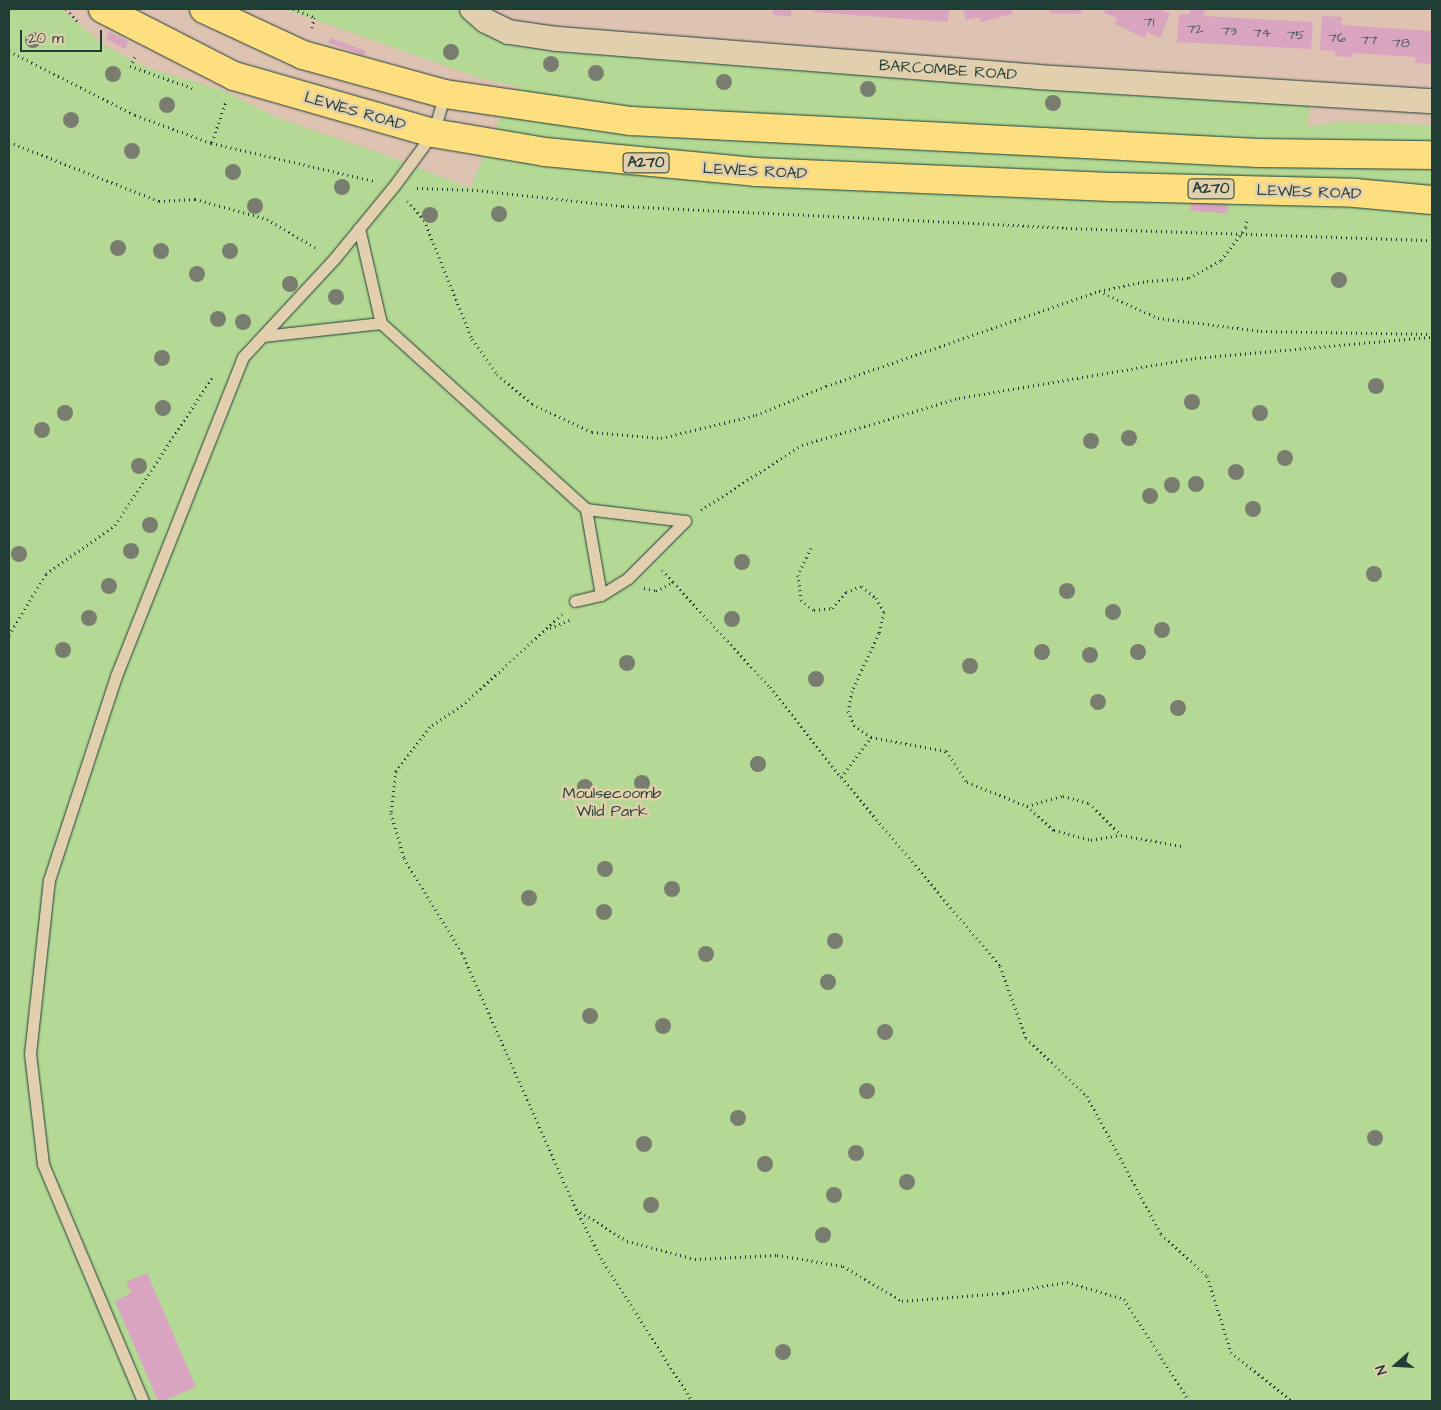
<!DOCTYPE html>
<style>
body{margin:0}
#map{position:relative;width:1441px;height:1410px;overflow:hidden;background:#dec2b2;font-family:"Architects Daughter",sans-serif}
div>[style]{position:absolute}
.green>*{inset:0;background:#b3d995}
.building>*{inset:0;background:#d8a4bf;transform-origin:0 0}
.path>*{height:3px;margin-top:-1.5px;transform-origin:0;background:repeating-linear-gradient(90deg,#1f3d34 0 1px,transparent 0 5px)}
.roads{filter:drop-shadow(0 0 1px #1f3d34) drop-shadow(0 0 1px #1f3d34)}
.lane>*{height:11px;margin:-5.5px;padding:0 5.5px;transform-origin:5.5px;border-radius:5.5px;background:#e1cfad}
.street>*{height:24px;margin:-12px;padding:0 12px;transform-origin:12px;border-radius:12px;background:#e1cfad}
.primary>*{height:28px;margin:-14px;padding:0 14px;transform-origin:14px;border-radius:14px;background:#fedf80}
.trees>*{width:16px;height:16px;margin:-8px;border-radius:50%;background:#797d6f}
span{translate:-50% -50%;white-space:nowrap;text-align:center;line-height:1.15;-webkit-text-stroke:5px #e1cfad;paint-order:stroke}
.number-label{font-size:14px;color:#4d5757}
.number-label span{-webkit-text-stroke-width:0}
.shield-label span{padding:1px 4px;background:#e1cfad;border:1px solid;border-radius:4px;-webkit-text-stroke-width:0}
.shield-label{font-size:15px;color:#1f3d34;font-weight:700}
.street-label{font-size:16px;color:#1f3d34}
.park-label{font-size:16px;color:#264539}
.frame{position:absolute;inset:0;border:10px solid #1f3d34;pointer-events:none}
.north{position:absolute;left:1371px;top:1340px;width:50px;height:50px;-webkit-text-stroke:4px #e1cfad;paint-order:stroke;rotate:251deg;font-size:14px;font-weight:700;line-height:20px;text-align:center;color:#1f3d34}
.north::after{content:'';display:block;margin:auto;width:18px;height:22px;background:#1f3d34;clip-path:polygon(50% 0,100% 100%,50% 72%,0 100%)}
.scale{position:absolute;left:20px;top:30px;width:82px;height:22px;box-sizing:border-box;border:2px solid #1f3d34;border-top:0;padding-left:6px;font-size:15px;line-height:18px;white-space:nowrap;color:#1f3d34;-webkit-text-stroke:4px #e1cfad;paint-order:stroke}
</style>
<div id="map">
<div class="green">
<i style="clip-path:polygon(9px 9px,61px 9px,105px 46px,148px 68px,223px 90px,280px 119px,380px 153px,470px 188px,503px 111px,511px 111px,520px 87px,480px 78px,285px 9px,459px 9px,491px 37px,515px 46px,1310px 105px,1307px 127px,1338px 122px,1432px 125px,1432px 1401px,9px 1401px)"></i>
</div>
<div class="building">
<i style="clip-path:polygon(773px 9px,806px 9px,791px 10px,791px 16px,773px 15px)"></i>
<i style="clip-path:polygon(814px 9px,949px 9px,948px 22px,814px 12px)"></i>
<i style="clip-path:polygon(963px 9px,1017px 9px,1011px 11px,1012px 14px,981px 22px,980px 17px,966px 20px)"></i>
<i style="clip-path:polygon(1051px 9px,1082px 9px,1081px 14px,1050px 13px)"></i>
<i style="clip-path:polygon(1106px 9px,1160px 9px,1170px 14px,1160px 38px,1147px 32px,1144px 38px,1115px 24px,1117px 18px,1104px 13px)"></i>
<i style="clip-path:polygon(1190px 9px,1205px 9px,1204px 16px,1313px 22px,1311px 49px,1177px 42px,1179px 14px,1190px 14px)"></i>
<i style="clip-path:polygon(1322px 16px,1342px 17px,1341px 25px,1432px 31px,1432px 64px,1415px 63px,1416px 57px,1353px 53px,1352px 57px,1335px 56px,1335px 51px,1320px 50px)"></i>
<i style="clip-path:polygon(109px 32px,128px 41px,125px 49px,106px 39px)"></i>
<i style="left:330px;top:38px;width:38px;height:5px;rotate:20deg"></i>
<i style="left:1191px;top:203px;width:37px;height:8px;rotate:3deg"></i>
<i style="clip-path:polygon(147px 1273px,196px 1387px,163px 1401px,158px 1401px,115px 1301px,131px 1293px,126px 1282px)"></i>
</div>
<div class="path">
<i style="left:66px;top:9px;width:16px;rotate:47deg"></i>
<i style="left:293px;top:9px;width:22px;rotate:21deg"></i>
<i style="left:314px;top:17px;width:11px;rotate:100deg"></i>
<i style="left:9px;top:51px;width:141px;rotate:26.9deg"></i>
<i style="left:135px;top:115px;width:81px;rotate:20.2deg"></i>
<i style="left:211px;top:143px;width:167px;rotate:13.1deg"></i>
<i style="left:135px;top:57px;width:10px;rotate:119deg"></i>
<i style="left:130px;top:66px;width:66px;rotate:19.5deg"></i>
<i style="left:9px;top:142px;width:161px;rotate:21.5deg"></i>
<i style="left:159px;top:201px;width:36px;rotate:-3deg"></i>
<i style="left:195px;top:199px;width:75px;rotate:15.5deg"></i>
<i style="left:267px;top:219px;width:59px;rotate:30.5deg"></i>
<i style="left:212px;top:142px;width:43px;rotate:-71.1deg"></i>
<i style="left:417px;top:188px;width:60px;rotate:1.9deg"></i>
<i style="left:477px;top:190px;width:147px;rotate:6.3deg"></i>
<i style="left:623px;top:206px;width:444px;rotate:2.8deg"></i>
<i style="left:1066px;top:228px;width:366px;rotate:1.9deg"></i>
<i style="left:407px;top:201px;width:25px;rotate:48deg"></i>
<i style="left:424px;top:220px;width:128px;rotate:68deg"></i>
<i style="left:472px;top:339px;width:43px;rotate:54.5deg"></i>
<i style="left:497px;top:374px;width:46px;rotate:40.6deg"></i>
<i style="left:532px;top:404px;width:66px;rotate:25deg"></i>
<i style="left:592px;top:432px;width:69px;rotate:5deg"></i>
<i style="left:661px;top:438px;width:98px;rotate:-13.6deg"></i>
<i style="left:756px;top:415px;width:76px;rotate:-22.5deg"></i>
<i style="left:826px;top:386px;width:289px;rotate:-19.2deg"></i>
<i style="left:1099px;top:291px;width:49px;rotate:-11.8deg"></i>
<i style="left:1147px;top:281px;width:42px;rotate:-4.1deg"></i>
<i style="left:1189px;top:278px;width:37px;rotate:-29deg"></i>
<i style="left:1221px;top:260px;width:41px;rotate:-52.9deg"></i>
<i style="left:1246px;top:227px;width:9px;rotate:-84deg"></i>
<i style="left:1099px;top:291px;width:65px;rotate:24.6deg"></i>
<i style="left:1158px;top:318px;width:104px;rotate:7.2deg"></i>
<i style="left:1261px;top:331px;width:171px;rotate:1deg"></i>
<i style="left:701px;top:510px;width:120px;rotate:-32.8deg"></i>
<i style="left:802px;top:445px;width:164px;rotate:-16.7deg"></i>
<i style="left:959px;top:398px;width:239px;rotate:-9.6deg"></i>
<i style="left:1195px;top:358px;width:238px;rotate:-5.1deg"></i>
<i style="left:811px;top:548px;width:30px;rotate:116deg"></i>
<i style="left:798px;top:575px;width:25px;rotate:83deg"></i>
<i style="left:801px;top:600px;width:16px;rotate:38deg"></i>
<i style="left:814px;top:610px;width:18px;rotate:-6deg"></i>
<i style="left:832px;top:608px;width:21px;rotate:-49deg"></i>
<i style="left:846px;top:592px;width:17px;rotate:-21deg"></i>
<i style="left:862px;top:586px;width:18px;rotate:41deg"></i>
<i style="left:876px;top:598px;width:16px;rotate:60deg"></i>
<i style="left:884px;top:612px;width:22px;rotate:103deg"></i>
<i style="left:879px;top:633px;width:64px;rotate:115deg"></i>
<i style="left:852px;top:691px;width:20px;rotate:101deg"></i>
<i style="left:848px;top:711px;width:15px;rotate:67deg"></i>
<i style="left:854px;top:725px;width:21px;rotate:35deg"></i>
<i style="left:662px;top:570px;width:16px;rotate:47deg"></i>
<i style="left:644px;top:588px;width:12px;rotate:14deg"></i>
<i style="left:656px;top:591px;width:19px;rotate:-28deg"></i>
<i style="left:673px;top:582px;width:143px;rotate:47.3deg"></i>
<i style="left:770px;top:687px;width:115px;rotate:51.7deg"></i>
<i style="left:841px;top:777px;width:247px;rotate:49.9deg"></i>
<i style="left:1000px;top:966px;width:77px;rotate:70.1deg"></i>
<i style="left:1026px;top:1038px;width:84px;rotate:43.6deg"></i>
<i style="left:1087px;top:1096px;width:157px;rotate:61.8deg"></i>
<i style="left:1161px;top:1234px;width:62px;rotate:42.4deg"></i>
<i style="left:1207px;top:1276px;width:80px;rotate:72.5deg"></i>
<i style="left:1231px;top:1352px;width:78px;rotate:38.8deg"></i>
<i style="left:562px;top:614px;width:130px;rotate:137.5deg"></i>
<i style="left:466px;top:702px;width:44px;rotate:145.2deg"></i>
<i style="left:430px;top:727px;width:56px;rotate:127.7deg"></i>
<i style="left:396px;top:771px;width:42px;rotate:96.8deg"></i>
<i style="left:391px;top:813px;width:47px;rotate:73.9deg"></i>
<i style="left:404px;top:858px;width:111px;rotate:58.6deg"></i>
<i style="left:462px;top:953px;width:280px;rotate:66deg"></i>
<i style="left:576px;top:1209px;width:55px;rotate:63deg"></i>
<i style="left:601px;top:1258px;width:169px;rotate:57.5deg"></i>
<i style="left:550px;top:628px;width:22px;rotate:-22deg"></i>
<i style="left:9px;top:635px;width:71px;rotate:-58.8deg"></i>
<i style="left:46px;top:574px;width:85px;rotate:-35.4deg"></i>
<i style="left:115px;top:525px;width:176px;rotate:-56.6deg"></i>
<i style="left:841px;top:777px;width:50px;rotate:-53.1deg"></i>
<i style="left:871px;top:737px;width:76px;rotate:10.6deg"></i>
<i style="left:946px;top:751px;width:37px;rotate:56deg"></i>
<i style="left:967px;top:782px;width:65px;rotate:21.8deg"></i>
<i style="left:1027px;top:806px;width:37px;rotate:-16deg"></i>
<i style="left:1063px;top:796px;width:27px;rotate:15deg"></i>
<i style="left:1089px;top:803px;width:45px;rotate:45deg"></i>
<i style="left:1121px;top:835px;width:61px;rotate:10.4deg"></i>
<i style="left:1027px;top:806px;width:36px;rotate:42deg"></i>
<i style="left:1054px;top:830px;width:38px;rotate:15deg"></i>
<i style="left:1091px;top:840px;width:29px;rotate:-10deg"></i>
<i style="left:576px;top:1209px;width:60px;rotate:32.1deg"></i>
<i style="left:627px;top:1241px;width:70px;rotate:14.8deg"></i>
<i style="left:695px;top:1259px;width:82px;rotate:-2.8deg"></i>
<i style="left:777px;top:1255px;width:67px;rotate:9.5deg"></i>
<i style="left:843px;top:1266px;width:69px;rotate:30.7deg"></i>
<i style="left:902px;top:1301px;width:101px;rotate:-4.5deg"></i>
<i style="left:1003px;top:1293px;width:65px;rotate:-9.8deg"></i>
<i style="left:1067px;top:1282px;width:59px;rotate:16.6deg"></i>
<i style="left:1124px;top:1299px;width:121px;rotate:57.5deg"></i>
</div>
<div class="roads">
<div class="lane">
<i style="left:359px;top:228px;width:98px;rotate:77deg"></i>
<i style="left:263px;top:336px;width:119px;rotate:-6.3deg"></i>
<i style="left:381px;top:323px;width:277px;rotate:42.2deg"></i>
<i style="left:575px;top:601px;width:27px;rotate:-13deg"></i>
<i style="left:601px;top:595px;width:32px;rotate:-32deg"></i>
<i style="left:628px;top:578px;width:81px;rotate:-45deg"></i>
<i style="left:685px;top:521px;width:100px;rotate:-173.1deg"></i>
<i style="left:586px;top:509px;width:87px;rotate:80.1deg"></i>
<i style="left:143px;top:1401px;width:257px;rotate:-112.9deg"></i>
<i style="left:43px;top:1164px;width:111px;rotate:-96.7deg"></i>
<i style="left:30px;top:1054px;width:175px;rotate:-83.8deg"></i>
<i style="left:49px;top:880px;width:215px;rotate:-71.8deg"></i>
<i style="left:116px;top:676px;width:343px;rotate:-68.3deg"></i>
<i style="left:243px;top:357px;width:134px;rotate:-47.1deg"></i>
<i style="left:334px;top:259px;width:94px;rotate:-50.6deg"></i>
<i style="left:394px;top:186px;width:66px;rotate:-53.7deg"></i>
<i style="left:433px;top:133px;width:41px;rotate:-72.9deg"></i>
</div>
<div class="street">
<i style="left:472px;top:9px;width:18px;rotate:41deg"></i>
<i style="left:486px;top:21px;width:25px;rotate:26deg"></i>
<i style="left:509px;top:32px;width:49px;rotate:8.3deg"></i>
<i style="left:557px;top:39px;width:482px;rotate:4.5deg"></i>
<i style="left:1037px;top:77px;width:396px;rotate:3.5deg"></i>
</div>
<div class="primary">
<i style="left:103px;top:9px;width:147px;rotate:27.1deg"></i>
<i style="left:234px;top:76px;width:207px;rotate:16deg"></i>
<i style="left:433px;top:133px;width:114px;rotate:9.6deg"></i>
<i style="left:545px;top:152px;width:211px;rotate:5.4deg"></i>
<i style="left:755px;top:172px;width:362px;rotate:2.4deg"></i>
<i style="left:1117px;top:187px;width:238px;rotate:1.4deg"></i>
<i style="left:1355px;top:193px;width:77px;rotate:5.2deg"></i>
<i style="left:204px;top:9px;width:109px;rotate:24.9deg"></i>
<i style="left:303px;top:55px;width:147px;rotate:15.4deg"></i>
<i style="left:445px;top:94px;width:188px;rotate:8.3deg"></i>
<i style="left:631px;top:121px;width:628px;rotate:2.92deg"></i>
<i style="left:1258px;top:153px;width:174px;rotate:0.7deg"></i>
</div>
</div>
<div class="trees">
<i style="left:33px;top:40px"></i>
<i style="left:451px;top:52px"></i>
<i style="left:551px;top:64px"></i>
<i style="left:596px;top:73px"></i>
<i style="left:113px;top:74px"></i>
<i style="left:724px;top:82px"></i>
<i style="left:868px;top:89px"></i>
<i style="left:1053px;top:103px"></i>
<i style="left:167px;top:105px"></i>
<i style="left:71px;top:120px"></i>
<i style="left:132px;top:151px"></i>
<i style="left:233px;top:172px"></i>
<i style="left:342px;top:187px"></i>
<i style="left:255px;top:206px"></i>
<i style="left:499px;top:214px"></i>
<i style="left:430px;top:215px"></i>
<i style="left:118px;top:248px"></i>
<i style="left:161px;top:251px"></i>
<i style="left:230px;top:251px"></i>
<i style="left:197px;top:274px"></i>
<i style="left:1339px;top:280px"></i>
<i style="left:290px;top:284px"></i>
<i style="left:336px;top:297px"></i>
<i style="left:218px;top:319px"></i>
<i style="left:243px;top:322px"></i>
<i style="left:162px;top:358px"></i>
<i style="left:1376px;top:386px"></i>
<i style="left:1192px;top:402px"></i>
<i style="left:163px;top:408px"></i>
<i style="left:65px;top:413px"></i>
<i style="left:1260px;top:413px"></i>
<i style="left:42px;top:430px"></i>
<i style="left:1129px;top:438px"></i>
<i style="left:1091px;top:441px"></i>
<i style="left:1285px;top:458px"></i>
<i style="left:139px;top:466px"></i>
<i style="left:1236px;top:472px"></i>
<i style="left:1196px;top:484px"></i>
<i style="left:1172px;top:485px"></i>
<i style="left:1150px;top:496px"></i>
<i style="left:1253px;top:509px"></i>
<i style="left:150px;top:525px"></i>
<i style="left:131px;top:551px"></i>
<i style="left:19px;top:554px"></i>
<i style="left:742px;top:562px"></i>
<i style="left:1374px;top:574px"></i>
<i style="left:109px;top:586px"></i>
<i style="left:1067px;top:591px"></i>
<i style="left:1113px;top:612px"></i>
<i style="left:89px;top:618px"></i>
<i style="left:732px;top:619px"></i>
<i style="left:1162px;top:630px"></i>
<i style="left:63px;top:650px"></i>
<i style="left:1042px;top:652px"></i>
<i style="left:1138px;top:652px"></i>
<i style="left:1090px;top:655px"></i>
<i style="left:627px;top:663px"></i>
<i style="left:970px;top:666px"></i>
<i style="left:816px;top:679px"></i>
<i style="left:1098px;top:702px"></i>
<i style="left:1178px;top:708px"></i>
<i style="left:758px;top:764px"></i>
<i style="left:642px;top:783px"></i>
<i style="left:585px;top:787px"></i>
<i style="left:605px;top:869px"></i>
<i style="left:672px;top:889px"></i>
<i style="left:529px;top:898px"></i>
<i style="left:604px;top:912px"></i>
<i style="left:835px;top:941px"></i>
<i style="left:706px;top:954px"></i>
<i style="left:828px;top:982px"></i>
<i style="left:590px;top:1016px"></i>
<i style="left:663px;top:1026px"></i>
<i style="left:885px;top:1032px"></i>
<i style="left:867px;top:1091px"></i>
<i style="left:738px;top:1118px"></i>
<i style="left:1375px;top:1138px"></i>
<i style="left:644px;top:1144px"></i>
<i style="left:856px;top:1153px"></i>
<i style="left:765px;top:1164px"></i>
<i style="left:907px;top:1182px"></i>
<i style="left:834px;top:1195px"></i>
<i style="left:651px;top:1205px"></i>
<i style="left:823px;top:1235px"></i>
<i style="left:783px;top:1352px"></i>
</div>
<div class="number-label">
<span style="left:1149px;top:22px">71</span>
<span style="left:1195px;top:29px">72</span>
<span style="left:1229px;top:31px">73</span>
<span style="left:1262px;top:33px">74</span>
<span style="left:1296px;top:35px">75</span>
<span style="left:1337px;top:38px">76</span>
<span style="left:1369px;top:40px">77</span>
<span style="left:1401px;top:43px">78</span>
</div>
<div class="shield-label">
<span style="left:646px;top:163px">A270</span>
<span style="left:1211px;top:189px">A270</span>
</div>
<div class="street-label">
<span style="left:948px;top:70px;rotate:4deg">BARCOMBE ROAD</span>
<span style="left:355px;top:111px;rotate:16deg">LEWES ROAD</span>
<span style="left:755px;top:171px;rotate:3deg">LEWES ROAD</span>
<span style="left:1309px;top:192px;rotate:2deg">LEWES ROAD</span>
</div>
<div class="park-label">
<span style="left:612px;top:802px">Moulsecoomb<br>Wild Park</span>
</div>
<div class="frame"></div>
<div class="north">N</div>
<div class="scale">20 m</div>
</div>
